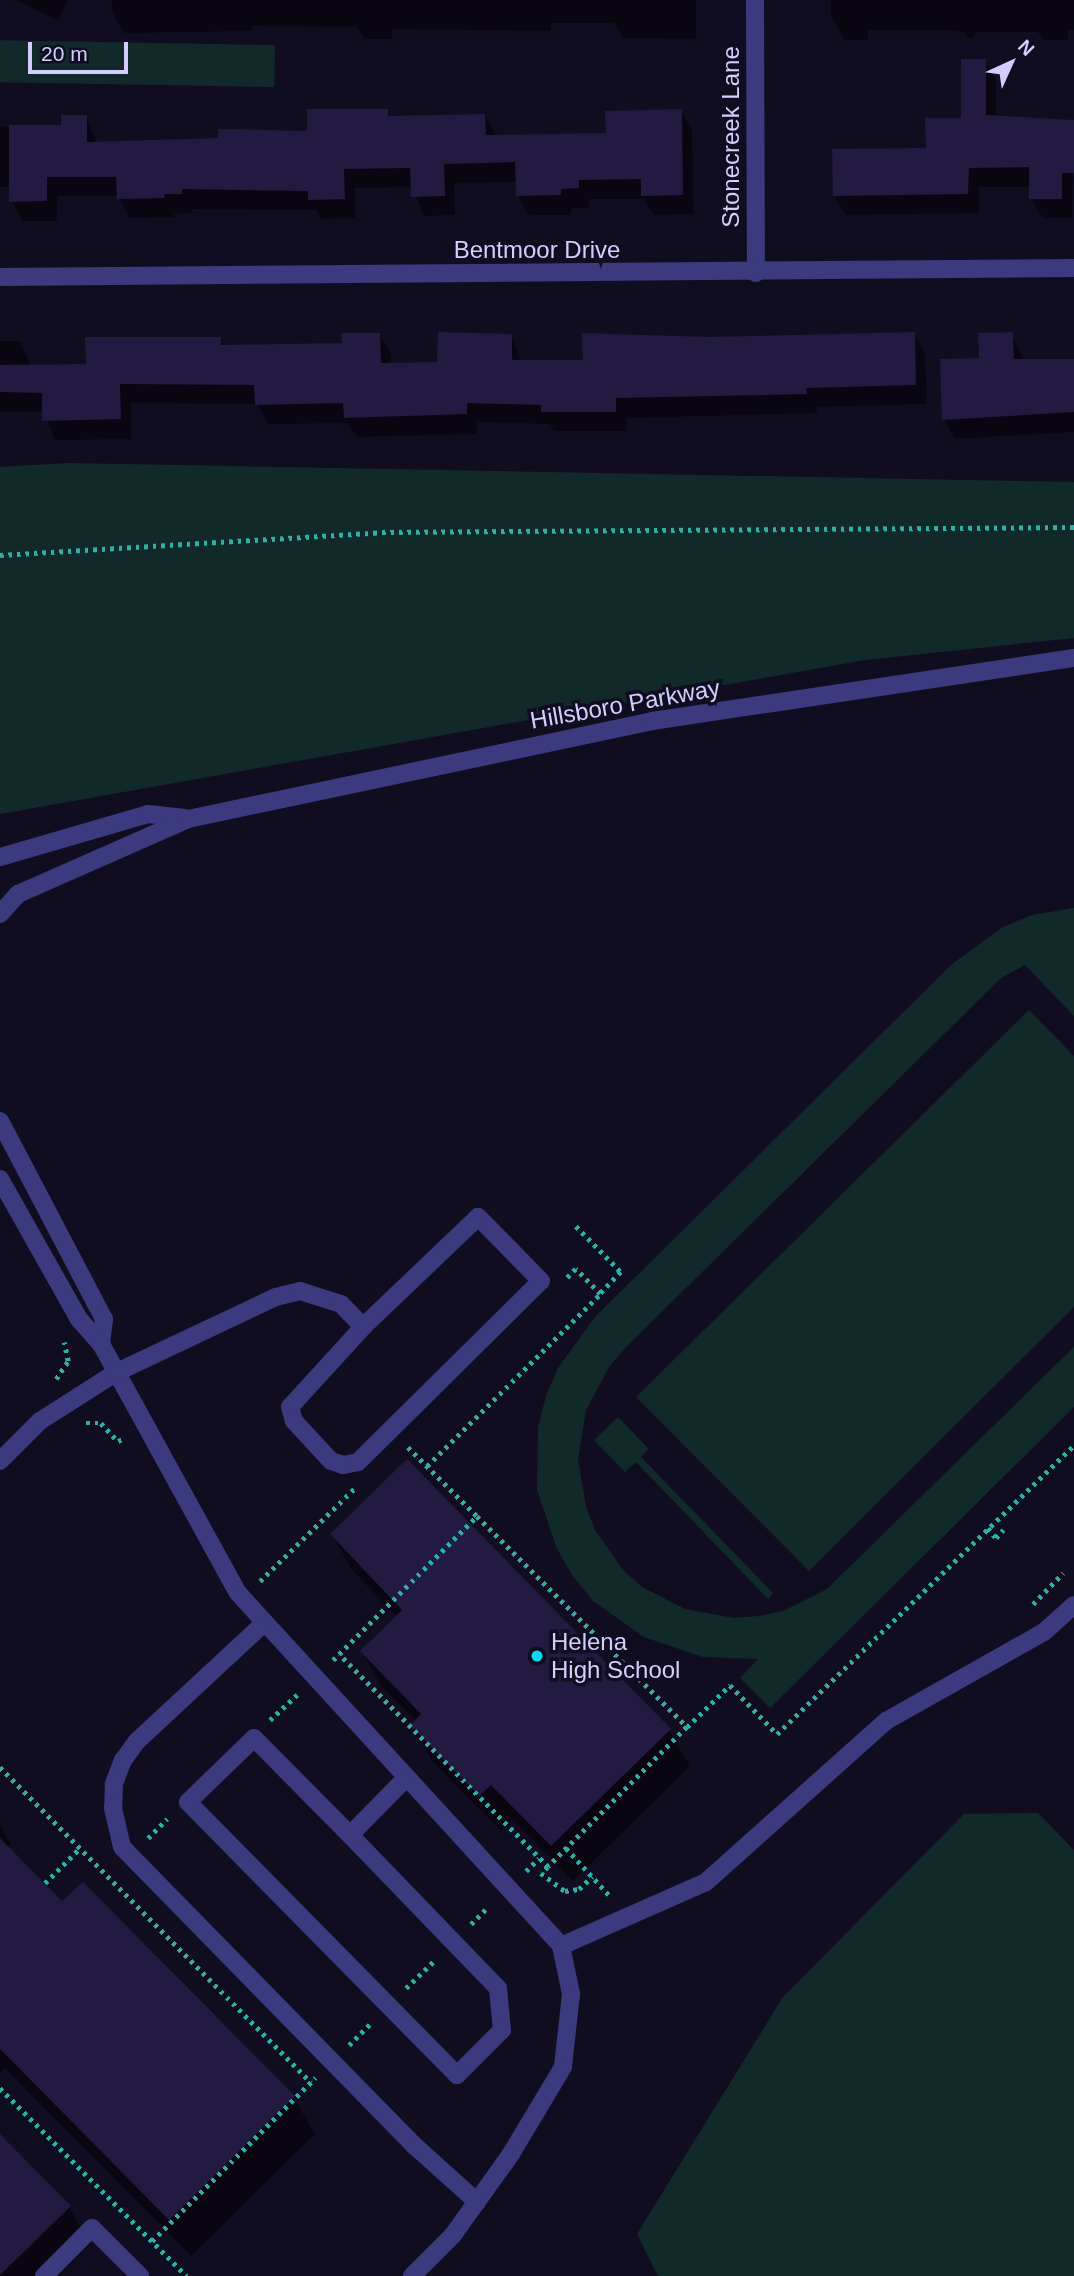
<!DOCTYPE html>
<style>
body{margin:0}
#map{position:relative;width:1074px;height:2276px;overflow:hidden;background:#110d20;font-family:Helvetica,sans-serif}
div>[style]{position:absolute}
.green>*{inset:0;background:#112a29;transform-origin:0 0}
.shadow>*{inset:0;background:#0007}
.building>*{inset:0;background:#221a40}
.path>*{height:4.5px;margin-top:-2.25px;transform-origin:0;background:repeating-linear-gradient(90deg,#31aea7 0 3.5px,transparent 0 8.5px)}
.service>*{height:18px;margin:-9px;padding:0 9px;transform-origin:9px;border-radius:9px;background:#3c3a7e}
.minor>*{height:18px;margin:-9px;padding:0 9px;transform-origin:9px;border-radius:9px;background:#3c3a7e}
.tertiary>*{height:18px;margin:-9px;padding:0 9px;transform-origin:9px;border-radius:9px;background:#3c3a7e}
.dots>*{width:19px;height:19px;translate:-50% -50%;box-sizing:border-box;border:4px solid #110d20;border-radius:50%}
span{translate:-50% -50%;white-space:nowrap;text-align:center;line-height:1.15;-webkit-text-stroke:7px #110d20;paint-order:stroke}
.street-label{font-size:24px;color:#d3cefe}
.poi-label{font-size:24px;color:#d3cefe}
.left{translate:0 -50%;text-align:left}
.north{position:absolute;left:976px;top:28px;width:70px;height:70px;-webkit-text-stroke:5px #110d20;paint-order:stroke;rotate:45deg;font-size:19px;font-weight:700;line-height:28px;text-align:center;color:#d3cefe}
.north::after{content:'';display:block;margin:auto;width:24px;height:32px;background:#d3cefe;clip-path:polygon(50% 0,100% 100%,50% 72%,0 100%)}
.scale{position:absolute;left:28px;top:42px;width:100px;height:32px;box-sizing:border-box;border:4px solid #d3cefe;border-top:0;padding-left:9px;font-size:21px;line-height:24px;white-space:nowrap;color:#d3cefe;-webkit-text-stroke:5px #110d20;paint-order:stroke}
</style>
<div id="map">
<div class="green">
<i style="left:275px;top:45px;width:42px;height:275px;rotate:91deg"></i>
<i style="clip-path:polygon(69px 463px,1074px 482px,1074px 638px,865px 660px,0 814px,0 467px)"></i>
<i style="clip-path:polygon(1074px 908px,1074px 1016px,1025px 965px,1001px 978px,625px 1348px,609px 1367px,586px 1410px,578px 1459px,586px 1507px,595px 1530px,623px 1570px,642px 1587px,685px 1609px,734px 1618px,759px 1616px,783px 1611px,827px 1589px,1074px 1347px,1074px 1407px,770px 1708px,740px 1678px,758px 1659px,703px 1657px,644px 1637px,593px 1601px,573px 1576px,557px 1549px,537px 1490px,538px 1427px,546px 1396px,558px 1368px,595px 1317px,952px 964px,1003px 927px,1032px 915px)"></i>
<i style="clip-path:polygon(1029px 1010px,1074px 1056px,1074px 1307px,809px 1571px,636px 1397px)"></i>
<i style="clip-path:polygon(618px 1417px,649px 1449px,641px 1457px,773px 1593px,768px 1599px,636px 1462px,625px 1472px,594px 1440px)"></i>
<i style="clip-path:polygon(1038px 1813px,1074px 1850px,1074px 2276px,658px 2276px,637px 2234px,783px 1997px,964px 1814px)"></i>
</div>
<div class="shadow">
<i style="clip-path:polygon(16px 0,68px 0,58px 20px)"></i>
<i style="clip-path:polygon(112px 0,696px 0,696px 39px,623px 38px,614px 23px,551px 23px,551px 31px,392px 29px,392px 39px,364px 39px,357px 27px,252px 26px,252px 31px,124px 33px,112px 12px)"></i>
<i style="clip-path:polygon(831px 0,1074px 0,1074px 30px,1068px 30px,1068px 40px,1043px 40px,1038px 32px,978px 32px,971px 39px,964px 32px,942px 30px,868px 30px,868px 40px,845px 40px,831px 17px)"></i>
<i style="clip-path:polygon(985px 61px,996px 80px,996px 117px,1074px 122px,1072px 218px,1043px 218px,1031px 198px,1031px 187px,979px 187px,979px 213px,846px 215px,834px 195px,927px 150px,963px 120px)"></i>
<i style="clip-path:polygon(387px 110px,391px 117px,484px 115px,496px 135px,608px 135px,681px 111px,692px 131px,694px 214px,654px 215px,644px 199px,589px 199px,590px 208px,572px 208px,571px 215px,529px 215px,518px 196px,518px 182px,454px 183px,455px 215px,424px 216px,412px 187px,355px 188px,355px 218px,321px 219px,316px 210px,192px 209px,192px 213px,174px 214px,175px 217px,130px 218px,118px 196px,57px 196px,57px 221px,23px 221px,11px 201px,11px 187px,0 187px,0 127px,62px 126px,86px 116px,97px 143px,220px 140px,309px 133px)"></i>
<i style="clip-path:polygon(379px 334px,391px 354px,391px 365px,439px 364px,511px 336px,522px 361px,584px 361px,709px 339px,914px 334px,925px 354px,927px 404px,817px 407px,817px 413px,626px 418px,626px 431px,554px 431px,550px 424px,478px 422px,477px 434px,357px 437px,348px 423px,268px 424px,257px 404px,131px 403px,131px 439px,55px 440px,44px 412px,0 412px,0 341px,20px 341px,31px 366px,87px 365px,220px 339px,225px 346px,343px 345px)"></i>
<i style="clip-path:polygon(1012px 334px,1024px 361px,1074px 361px,1074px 432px,955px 439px,944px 419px,981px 360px)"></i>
<i style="clip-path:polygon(332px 1535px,669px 1730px,690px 1766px,573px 1881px,513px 1820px,501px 1831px,433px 1762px,412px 1726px,416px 1721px,383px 1688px,362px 1652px,397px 1617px,353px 1571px)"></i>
<i style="clip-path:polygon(0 1825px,11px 1844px,7px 1848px,62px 1903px,293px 2097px,315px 2134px,191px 2256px,5px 2068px,0 2074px)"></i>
<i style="clip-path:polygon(0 2137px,69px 2207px,91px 2244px,58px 2276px,0 2276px)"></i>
</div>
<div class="building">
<i style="clip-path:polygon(961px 59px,986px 59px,986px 115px,1074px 120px,1074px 173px,1062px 173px,1062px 199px,1029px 199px,1029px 167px,969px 168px,968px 194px,833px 196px,832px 149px,926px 148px,925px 118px,961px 118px)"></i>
<i style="clip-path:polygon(307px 109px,388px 109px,388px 116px,485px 114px,486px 135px,606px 133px,605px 111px,682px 109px,683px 195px,641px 196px,641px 179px,579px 180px,579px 188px,561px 189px,561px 195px,516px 196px,515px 162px,444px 164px,445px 196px,411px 197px,410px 168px,344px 169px,345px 199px,308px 200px,308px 191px,182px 189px,182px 194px,164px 194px,165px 198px,117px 199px,116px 177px,47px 177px,47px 201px,9px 202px,9px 125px,61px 125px,61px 115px,87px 115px,87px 142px,218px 138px,218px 129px,307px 131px)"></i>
<i style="clip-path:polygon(438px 332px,512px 334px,512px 360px,583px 360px,582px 333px,709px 337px,915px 332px,916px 385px,806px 388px,807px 394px,616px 398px,616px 412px,541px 412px,541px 405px,467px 403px,467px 414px,344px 418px,343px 403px,255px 405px,254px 385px,120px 384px,121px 419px,42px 421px,42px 393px,0 392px,0 365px,86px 364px,85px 337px,221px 337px,221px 345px,342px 343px,341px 333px,380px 333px,381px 363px,437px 362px)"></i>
<i style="clip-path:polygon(1013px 332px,1014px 359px,1074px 359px,1074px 412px,942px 420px,940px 359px,979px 358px,978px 333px)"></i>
<i style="clip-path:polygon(407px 1459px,671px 1729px,551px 1846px,491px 1785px,479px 1796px,410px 1725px,421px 1714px,360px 1651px,402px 1610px,330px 1534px)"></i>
<i style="clip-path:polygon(0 1838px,62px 1901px,83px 1882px,295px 2096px,169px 2220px,0 2049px)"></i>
<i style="clip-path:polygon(0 2134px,71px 2206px,0 2275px)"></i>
</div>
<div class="path">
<i style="left:0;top:555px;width:383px;rotate:-3.4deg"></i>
<i style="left:382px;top:532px;width:692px;rotate:-0.41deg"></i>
<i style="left:576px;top:1226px;width:64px;rotate:45.6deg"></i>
<i style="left:621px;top:1272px;width:30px;rotate:134deg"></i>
<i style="left:56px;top:1379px;width:22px;rotate:-56deg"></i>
<i style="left:68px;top:1361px;width:19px;rotate:-102deg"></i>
<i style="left:86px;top:1423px;width:15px"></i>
<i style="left:101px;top:1423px;width:25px;rotate:47deg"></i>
<i style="left:118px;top:1441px;width:8px;rotate:-23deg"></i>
<i style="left:408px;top:1447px;width:98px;rotate:45deg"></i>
<i style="left:427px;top:1466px;width:244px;rotate:-44.8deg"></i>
<i style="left:600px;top:1294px;width:35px;rotate:-134deg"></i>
<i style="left:576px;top:1269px;width:14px;rotate:135deg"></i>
<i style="left:988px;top:1528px;width:13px;rotate:51deg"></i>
<i style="left:996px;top:1538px;width:11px;rotate:-49deg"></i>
<i style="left:260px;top:1581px;width:132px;rotate:-44.4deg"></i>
<i style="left:1033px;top:1604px;width:43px;rotate:-45.9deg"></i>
<i style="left:333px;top:1660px;width:204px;rotate:-45deg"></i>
<i style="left:477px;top:1516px;width:298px;rotate:45.1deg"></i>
<i style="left:687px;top:1727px;width:197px;rotate:134.8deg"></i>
<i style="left:548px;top:1867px;width:298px;rotate:-134.5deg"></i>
<i style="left:270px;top:1720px;width:37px;rotate:-43deg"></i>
<i style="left:687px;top:1727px;width:60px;rotate:-44.3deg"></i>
<i style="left:730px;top:1685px;width:68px;rotate:46.2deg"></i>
<i style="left:777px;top:1734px;width:414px;rotate:-44.2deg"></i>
<i style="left:0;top:1767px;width:443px;rotate:45.4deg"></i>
<i style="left:148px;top:1838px;width:27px;rotate:-45deg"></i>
<i style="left:566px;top:1848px;width:65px;rotate:47.5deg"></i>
<i style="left:548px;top:1867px;width:9px;rotate:139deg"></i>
<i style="left:541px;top:1873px;width:30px;rotate:37deg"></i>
<i style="left:565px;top:1891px;width:14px;rotate:-8deg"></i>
<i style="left:579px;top:1889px;width:18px;rotate:-43deg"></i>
<i style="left:526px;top:1871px;width:18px;rotate:-45deg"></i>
<i style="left:45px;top:1883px;width:49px;rotate:-45deg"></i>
<i style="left:471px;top:1924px;width:25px;rotate:-45deg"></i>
<i style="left:406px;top:1988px;width:40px;rotate:-44deg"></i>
<i style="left:349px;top:2045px;width:30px;rotate:-45deg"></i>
<i style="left:0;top:2088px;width:265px;rotate:45.2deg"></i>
<i style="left:152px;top:2241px;width:231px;rotate:-45deg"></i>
</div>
<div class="service">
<i style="left:0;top:1121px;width:224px;rotate:62.3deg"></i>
<i style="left:104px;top:1319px;width:25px;rotate:97deg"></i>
<i style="left:0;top:1179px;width:161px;rotate:60.6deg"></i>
<i style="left:79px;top:1319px;width:33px;rotate:49deg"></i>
<i style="left:101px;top:1344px;width:284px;rotate:61.2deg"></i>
<i style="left:238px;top:1593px;width:478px;rotate:47.5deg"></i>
<i style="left:561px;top:1946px;width:49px;rotate:78.2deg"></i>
<i style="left:571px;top:1994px;width:73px;rotate:96.3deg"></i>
<i style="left:563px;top:2067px;width:101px;rotate:120.9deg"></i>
<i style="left:511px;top:2154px;width:100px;rotate:125.6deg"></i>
<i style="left:453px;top:2235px;width:58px;rotate:135deg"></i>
<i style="left:0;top:1461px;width:57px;rotate:-45deg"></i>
<i style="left:40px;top:1421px;width:89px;rotate:-32.6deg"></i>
<i style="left:115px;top:1373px;width:178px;rotate:-25.3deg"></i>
<i style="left:276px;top:1297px;width:25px;rotate:-14deg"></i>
<i style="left:300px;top:1291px;width:43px;rotate:17.6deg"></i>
<i style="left:341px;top:1304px;width:32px;rotate:46deg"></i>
<i style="left:363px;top:1327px;width:108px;rotate:132.4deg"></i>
<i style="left:290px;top:1407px;width:15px;rotate:74deg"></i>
<i style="left:294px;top:1421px;width:54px;rotate:47.2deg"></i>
<i style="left:331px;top:1461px;width:13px;rotate:18deg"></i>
<i style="left:343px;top:1465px;width:15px;rotate:-11deg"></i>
<i style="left:358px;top:1462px;width:257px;rotate:-44.7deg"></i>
<i style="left:541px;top:1281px;width:90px;rotate:-134.5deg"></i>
<i style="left:478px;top:1217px;width:159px;rotate:136.3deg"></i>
<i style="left:262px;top:1625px;width:171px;rotate:137.1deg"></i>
<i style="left:137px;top:1741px;width:24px;rotate:126deg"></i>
<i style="left:123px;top:1760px;width:26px;rotate:111deg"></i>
<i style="left:114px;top:1784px;width:24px;rotate:92deg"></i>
<i style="left:113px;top:1808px;width:40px;rotate:77deg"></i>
<i style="left:122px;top:1847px;width:420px;rotate:45.6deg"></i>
<i style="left:416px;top:2147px;width:82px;rotate:42deg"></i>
<i style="left:350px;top:1835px;width:213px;rotate:46deg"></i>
<i style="left:498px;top:1988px;width:42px;rotate:84.6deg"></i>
<i style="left:502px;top:2030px;width:64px;rotate:135deg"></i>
<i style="left:457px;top:2075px;width:383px;rotate:-134.6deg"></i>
<i style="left:188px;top:1802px;width:92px;rotate:-44.1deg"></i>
<i style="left:254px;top:1738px;width:136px;rotate:45.3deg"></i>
<i style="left:350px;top:1835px;width:81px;rotate:-45.5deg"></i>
<i style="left:561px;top:1946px;width:158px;rotate:-23.8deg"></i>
<i style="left:706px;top:1882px;width:241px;rotate:-41.8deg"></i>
<i style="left:886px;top:1721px;width:181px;rotate:-29.4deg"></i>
<i style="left:1044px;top:1632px;width:40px;rotate:-42deg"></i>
<i style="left:44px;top:2276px;width:68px;rotate:-45deg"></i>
<i style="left:92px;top:2228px;width:68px;rotate:45deg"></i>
</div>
<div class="minor">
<i style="left:755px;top:0;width:273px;rotate:89.8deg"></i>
<i style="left:0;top:277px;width:1074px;rotate:-0.48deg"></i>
</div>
<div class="tertiary">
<i style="left:0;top:857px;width:154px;rotate:-16.2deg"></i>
<i style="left:148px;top:814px;width:37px;rotate:6deg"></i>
<i style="left:0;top:914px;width:27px;rotate:-48deg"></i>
<i style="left:18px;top:894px;width:186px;rotate:-23.8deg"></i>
<i style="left:188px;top:819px;width:474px;rotate:-11.9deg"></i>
<i style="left:652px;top:721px;width:427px;rotate:-8.5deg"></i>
</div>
<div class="dots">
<i style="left:537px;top:1656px;background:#07d9f0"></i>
</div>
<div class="street-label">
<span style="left:731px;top:137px;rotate:-90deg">Stonecreek Lane</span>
<span style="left:537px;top:250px">Bentmoor Drive</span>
<span style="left:625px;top:704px;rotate:-10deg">Hillsboro Parkway</span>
</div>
<div class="poi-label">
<span class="left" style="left:551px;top:1656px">Helena<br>High School</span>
</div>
<div class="north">N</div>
<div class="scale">20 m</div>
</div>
